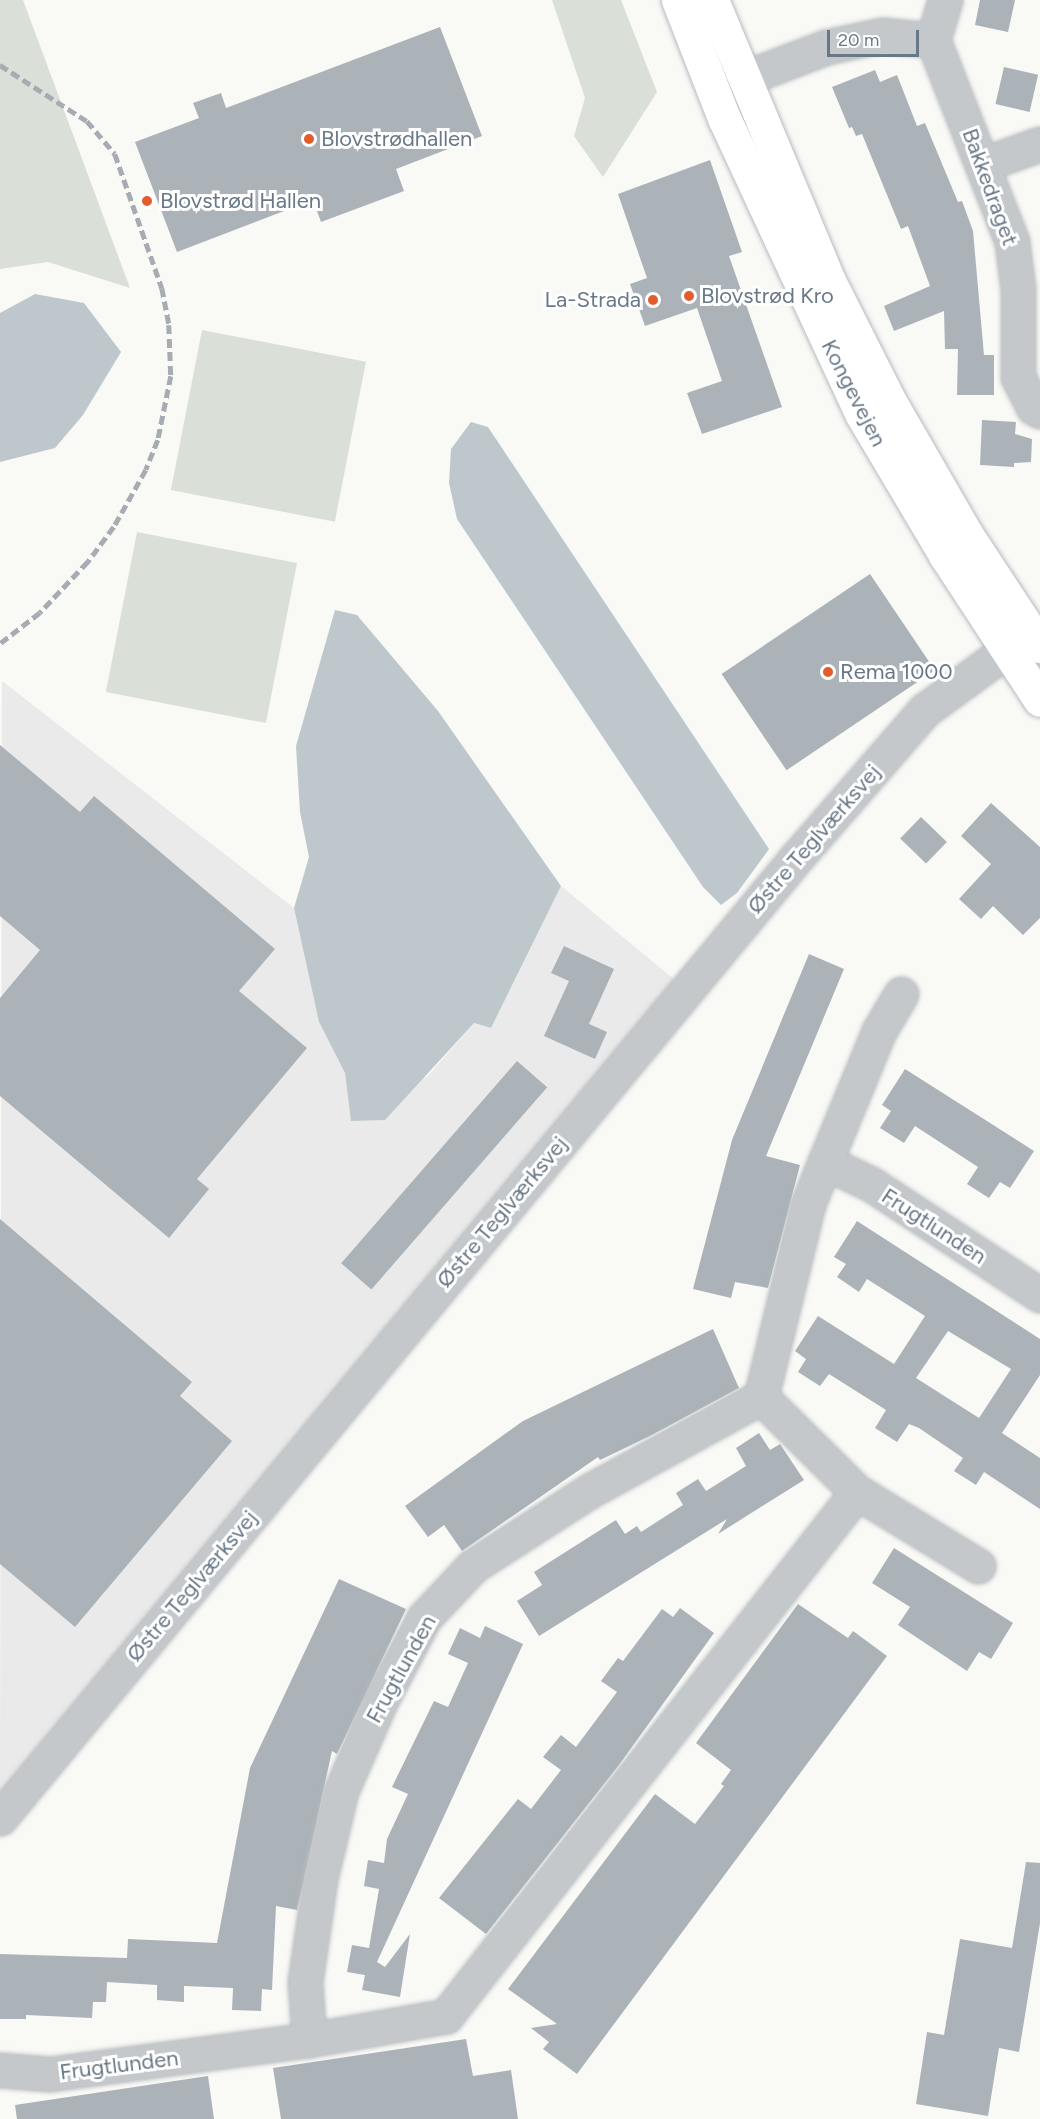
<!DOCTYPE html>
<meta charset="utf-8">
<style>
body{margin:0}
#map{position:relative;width:1040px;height:2119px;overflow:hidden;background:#f9f9f6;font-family:Figtree,sans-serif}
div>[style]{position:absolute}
.built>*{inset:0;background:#e9eae9}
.green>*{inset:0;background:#dae0d7;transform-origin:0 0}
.water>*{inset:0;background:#bec8cc}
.building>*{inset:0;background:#abb3b9;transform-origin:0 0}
.roads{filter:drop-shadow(0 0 2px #b7bbbf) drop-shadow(0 0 2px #b7bbbf)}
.minor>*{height:33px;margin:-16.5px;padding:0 16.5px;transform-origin:16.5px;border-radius:16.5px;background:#c4c8cb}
.major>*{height:33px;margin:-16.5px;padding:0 16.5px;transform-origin:16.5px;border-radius:16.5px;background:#fff}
.rail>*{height:4.5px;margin-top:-2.25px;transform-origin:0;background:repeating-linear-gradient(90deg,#a7acb2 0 9px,transparent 0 13.5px)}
.dots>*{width:16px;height:16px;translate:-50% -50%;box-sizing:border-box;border:3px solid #fff;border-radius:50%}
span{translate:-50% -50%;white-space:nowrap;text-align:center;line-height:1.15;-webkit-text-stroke:6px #fff;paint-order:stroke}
.poi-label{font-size:22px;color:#687887}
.left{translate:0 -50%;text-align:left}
.right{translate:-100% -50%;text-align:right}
.street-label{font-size:22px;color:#687887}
.scale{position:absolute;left:827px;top:30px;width:92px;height:27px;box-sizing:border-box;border:3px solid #687887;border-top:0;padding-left:8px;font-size:18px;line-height:21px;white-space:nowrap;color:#687887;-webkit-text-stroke:4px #fff;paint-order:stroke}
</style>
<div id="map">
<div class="built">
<i style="clip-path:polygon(2px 681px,294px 908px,319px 1022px,345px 1073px,351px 1120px,428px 1076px,474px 1023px,491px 1028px,561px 886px,680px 984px,0 1798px)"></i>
</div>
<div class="green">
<i style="clip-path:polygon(0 0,23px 0,130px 288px,48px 262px,0 269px)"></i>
<i style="clip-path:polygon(552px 0,621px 0,657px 92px,603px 177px,574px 136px,585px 98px)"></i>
<i style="left:202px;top:330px;width:167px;height:163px;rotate:11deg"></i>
<i style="left:137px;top:532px;width:163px;height:163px;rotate:11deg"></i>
</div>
<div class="water">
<i style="clip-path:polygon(35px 294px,84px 303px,121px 352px,83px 415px,55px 448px,0 462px,0 313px)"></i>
<i style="clip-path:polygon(471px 422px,488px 427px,769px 849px,737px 893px,721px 905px,703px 887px,457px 519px,449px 483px,451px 449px)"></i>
<i style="clip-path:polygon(335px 610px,357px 615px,438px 711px,561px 886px,491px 1028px,474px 1023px,385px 1120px,351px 1121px,345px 1073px,319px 1022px,294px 908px,309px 857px,300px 812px,296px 746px)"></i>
</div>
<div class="building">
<i style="clip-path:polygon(980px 0,1015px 0,1008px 32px,975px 25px)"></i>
<i style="clip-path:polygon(440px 27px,482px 136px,396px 169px,404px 191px,321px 222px,313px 200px,177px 252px,135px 142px,199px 118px,193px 103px,221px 93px,226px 108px)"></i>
<i style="left:1004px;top:67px;width:35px;height:38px;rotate:13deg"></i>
<i style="clip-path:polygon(875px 70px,880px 82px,897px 75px,917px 126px,925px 123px,958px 202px,962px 201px,973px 231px,984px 355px,994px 355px,994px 395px,957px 395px,958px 349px,945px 349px,944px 311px,894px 331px,884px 306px,930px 286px,908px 226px,901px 229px,862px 134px,856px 136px,852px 127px,849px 128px,832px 87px)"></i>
<i style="clip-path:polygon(710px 160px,742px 252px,729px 256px,782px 407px,702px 434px,687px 393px,722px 381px,697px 308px,645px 326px,630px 284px,647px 278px,618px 194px)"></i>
<i style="clip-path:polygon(982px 420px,1016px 422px,1015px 434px,1032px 439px,1031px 462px,1014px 463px,1014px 467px,980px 465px)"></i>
<i style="left:870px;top:574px;width:116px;height:179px;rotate:56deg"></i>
<i style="clip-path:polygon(0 745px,80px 812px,94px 796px,275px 949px,239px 991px,307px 1048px,197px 1179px,209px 1189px,169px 1238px,0 1096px,0 998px,40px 950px,0 916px)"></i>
<i style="clip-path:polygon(991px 803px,1040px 847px,1040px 918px,1023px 935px,993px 906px,981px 919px,959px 899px,991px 864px,961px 836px)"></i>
<i style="left:921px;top:817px;width:36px;height:30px;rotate:44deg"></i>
<i style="clip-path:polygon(564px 946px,614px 969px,589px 1024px,607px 1032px,595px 1059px,544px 1036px,569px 981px,551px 973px)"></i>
<i style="clip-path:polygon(809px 954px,844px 969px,766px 1156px,800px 1165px,768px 1288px,735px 1282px,731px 1298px,693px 1289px,732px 1140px)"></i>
<i style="left:517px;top:1061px;width:40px;height:268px;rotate:41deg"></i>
<i style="clip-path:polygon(905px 1069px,1034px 1151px,1010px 1188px,1000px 1182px,989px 1198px,967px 1184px,978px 1167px,915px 1126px,904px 1143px,880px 1128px,891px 1111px,882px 1105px)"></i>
<i style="clip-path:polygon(0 1219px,192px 1382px,180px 1396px,232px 1441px,75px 1627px,0 1564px)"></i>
<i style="clip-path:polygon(evenodd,857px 1221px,1040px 1339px,1040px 1375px,1002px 1433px,1040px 1458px,1040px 1509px,984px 1472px,976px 1485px,954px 1471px,963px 1458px,919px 1428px,909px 1424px,897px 1442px,875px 1428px,886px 1410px,829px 1374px,820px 1386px,798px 1372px,806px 1359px,795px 1351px,818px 1316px,894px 1364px,925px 1316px,867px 1279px,859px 1292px,837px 1277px,846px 1264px,834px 1257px,857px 1221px,948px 1331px,1011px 1369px,979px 1418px,916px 1378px,948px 1331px)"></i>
<i style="clip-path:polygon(713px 1329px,739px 1388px,650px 1436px,600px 1460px,598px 1457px,462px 1551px,444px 1525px,428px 1537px,405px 1506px,523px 1421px)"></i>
<i style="clip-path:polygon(759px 1433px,770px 1450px,780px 1444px,804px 1480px,718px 1534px,727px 1519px,539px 1636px,517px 1601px,542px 1585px,534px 1572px,616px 1520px,625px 1534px,637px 1526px,641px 1532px,683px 1505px,676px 1493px,698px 1479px,706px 1491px,746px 1466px,736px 1448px)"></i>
<i style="clip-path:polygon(894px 1548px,1013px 1623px,991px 1659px,979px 1652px,967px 1671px,898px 1625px,910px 1607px,872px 1583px)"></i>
<i style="clip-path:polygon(339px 1579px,406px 1609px,337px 1754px,332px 1751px,297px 1910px,276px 1906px,272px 1990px,262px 1989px,261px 2011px,232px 2010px,233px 1988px,184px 1986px,184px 2002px,157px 2000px,157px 1985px,107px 1982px,106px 2002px,93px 2002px,92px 2018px,26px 2015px,26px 2019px,0 2019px,0 1954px,127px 1958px,128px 1939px,217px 1943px,250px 1768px)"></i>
<i style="clip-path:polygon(798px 1604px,848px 1638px,853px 1631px,887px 1656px,577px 2074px,543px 2049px,549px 2042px,531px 2028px,557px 2024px,508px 1989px,655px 1794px,695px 1824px,724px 1786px,721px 1784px,731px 1770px,696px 1743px)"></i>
<i style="clip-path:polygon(680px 1608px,714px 1633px,619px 1765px,486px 1934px,439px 1898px,518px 1799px,531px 1809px,561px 1770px,543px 1757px,561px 1735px,576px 1747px,617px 1692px,601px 1681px,618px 1658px,623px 1661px,662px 1609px,673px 1617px)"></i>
<i style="clip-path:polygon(485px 1626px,523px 1644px,377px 1962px,385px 1967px,410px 1934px,400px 1997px,362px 1990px,365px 1975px,347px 1972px,352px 1945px,369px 1948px,379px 1889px,364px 1886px,368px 1860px,384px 1863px,387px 1839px,408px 1794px,392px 1787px,434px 1701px,448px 1707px,468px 1663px,448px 1654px,460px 1628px,480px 1638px)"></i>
<i style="clip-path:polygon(1026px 1862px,1040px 1863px,1040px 1923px,1019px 2052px,999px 2048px,988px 2116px,916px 2104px,927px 2032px,944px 2035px,960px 1939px,1012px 1948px)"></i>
<i style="clip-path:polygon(466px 2039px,473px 2076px,511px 2070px,518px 2119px,281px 2119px,273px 2068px)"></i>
<i style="clip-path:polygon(208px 2076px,214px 2119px,17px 2119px,15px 2105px)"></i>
</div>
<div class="roads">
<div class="minor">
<i style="left:933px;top:40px;width:42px;rotate:-73.3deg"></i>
<i style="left:745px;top:78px;width:87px;rotate:-20.9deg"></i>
<i style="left:826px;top:47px;width:57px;rotate:-12.1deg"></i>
<i style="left:882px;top:35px;width:51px;rotate:5.6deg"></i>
<i style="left:933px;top:40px;width:217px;rotate:68.6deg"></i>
<i style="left:1012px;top:242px;width:47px;rotate:82.7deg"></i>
<i style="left:1018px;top:289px;width:88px;rotate:90deg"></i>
<i style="left:1018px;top:377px;width:34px;rotate:63deg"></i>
<i style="left:1033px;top:407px;width:8px;rotate:30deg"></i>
<i style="left:984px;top:164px;width:59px;rotate:-19.7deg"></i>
<i style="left:901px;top:994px;width:43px;rotate:120.7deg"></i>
<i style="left:879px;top:1031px;width:142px;rotate:112.4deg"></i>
<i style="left:825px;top:1162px;width:51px;rotate:25.6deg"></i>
<i style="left:871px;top:1184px;width:202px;rotate:33.3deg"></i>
<i style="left:825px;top:1162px;width:45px;rotate:112deg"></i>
<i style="left:808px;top:1204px;width:199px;rotate:103.7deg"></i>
<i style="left:761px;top:1397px;width:135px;rotate:44.7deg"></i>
<i style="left:857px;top:1492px;width:142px;rotate:31.4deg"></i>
<i style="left:0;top:1818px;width:1248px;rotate:-50.33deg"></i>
<i style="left:797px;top:857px;width:195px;rotate:-49deg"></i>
<i style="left:925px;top:710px;width:129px;rotate:-36.2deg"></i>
<i style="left:309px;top:2040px;width:58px;rotate:-93.9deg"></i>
<i style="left:305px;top:1982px;width:104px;rotate:-81.7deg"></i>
<i style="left:320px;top:1879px;width:90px;rotate:-76.6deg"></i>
<i style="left:341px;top:1791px;width:97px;rotate:-66.3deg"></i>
<i style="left:380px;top:1702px;width:95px;rotate:-62.4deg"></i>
<i style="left:424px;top:1618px;width:71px;rotate:-46.7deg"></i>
<i style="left:473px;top:1566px;width:140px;rotate:-32.8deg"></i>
<i style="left:591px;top:1490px;width:194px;rotate:-28.7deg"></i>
<i style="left:0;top:2070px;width:50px;rotate:4.6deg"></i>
<i style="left:50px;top:2074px;width:261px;rotate:-7.5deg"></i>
<i style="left:309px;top:2040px;width:139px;rotate:-9.9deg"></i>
<i style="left:446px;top:2016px;width:666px;rotate:-51.89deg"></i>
</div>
<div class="major">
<i style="left:678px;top:0;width:127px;rotate:68.7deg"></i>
<i style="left:724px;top:118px;width:327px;rotate:65.1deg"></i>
<i style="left:862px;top:415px;width:163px;rotate:59.3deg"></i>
<i style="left:945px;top:555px;width:173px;rotate:56.8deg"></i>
<i style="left:712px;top:0;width:304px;rotate:67.4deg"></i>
<i style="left:829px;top:281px;width:133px;rotate:63.2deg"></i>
<i style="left:889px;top:400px;width:156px;rotate:60deg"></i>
<i style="left:967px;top:535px;width:133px;rotate:56.7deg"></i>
</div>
</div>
<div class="rail">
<i style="left:0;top:65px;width:103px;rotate:32.8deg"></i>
<i style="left:87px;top:121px;width:43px;rotate:49.7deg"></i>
<i style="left:115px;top:154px;width:142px;rotate:70.7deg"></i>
<i style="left:162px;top:288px;width:38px;rotate:79deg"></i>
<i style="left:169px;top:325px;width:51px;rotate:87.8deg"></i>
<i style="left:171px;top:376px;width:65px;rotate:101.5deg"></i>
<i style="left:158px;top:440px;width:32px;rotate:112deg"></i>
<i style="left:146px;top:470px;width:65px;rotate:119.3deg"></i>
<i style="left:114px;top:527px;width:44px;rotate:126.6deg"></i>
<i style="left:88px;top:562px;width:70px;rotate:133.3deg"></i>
<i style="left:40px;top:613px;width:51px;rotate:142.2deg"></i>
</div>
<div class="dots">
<i style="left:309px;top:139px;background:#e35c2c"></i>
<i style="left:147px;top:201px;background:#e35c2c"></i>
<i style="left:689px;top:296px;background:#e35c2c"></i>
<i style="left:653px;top:300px;background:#e35c2c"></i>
<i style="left:828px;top:672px;background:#e35c2c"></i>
</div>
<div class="poi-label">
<span class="left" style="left:321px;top:139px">Blovstrødhallen</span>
<span class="left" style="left:160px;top:201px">Blovstrød Hallen</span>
<span class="left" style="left:701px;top:296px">Blovstrød Kro</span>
<span class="right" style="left:641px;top:300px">La-Strada</span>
<span class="left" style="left:840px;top:672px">Rema 1000</span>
</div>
<div class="street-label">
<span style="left:990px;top:187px;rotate:70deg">Bakkedraget</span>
<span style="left:854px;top:393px;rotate:63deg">Kongevejen</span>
<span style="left:814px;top:839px;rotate:-49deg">Østre Teglværksvej</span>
<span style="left:502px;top:1212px;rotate:-50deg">Østre Teglværksvej</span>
<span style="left:934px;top:1226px;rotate:33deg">Frugtlunden</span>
<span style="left:192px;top:1586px;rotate:-50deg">Østre Teglværksvej</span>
<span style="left:401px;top:1669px;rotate:-61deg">Frugtlunden</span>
<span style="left:119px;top:2065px;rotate:-7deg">Frugtlunden</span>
</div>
<div class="scale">20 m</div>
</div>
